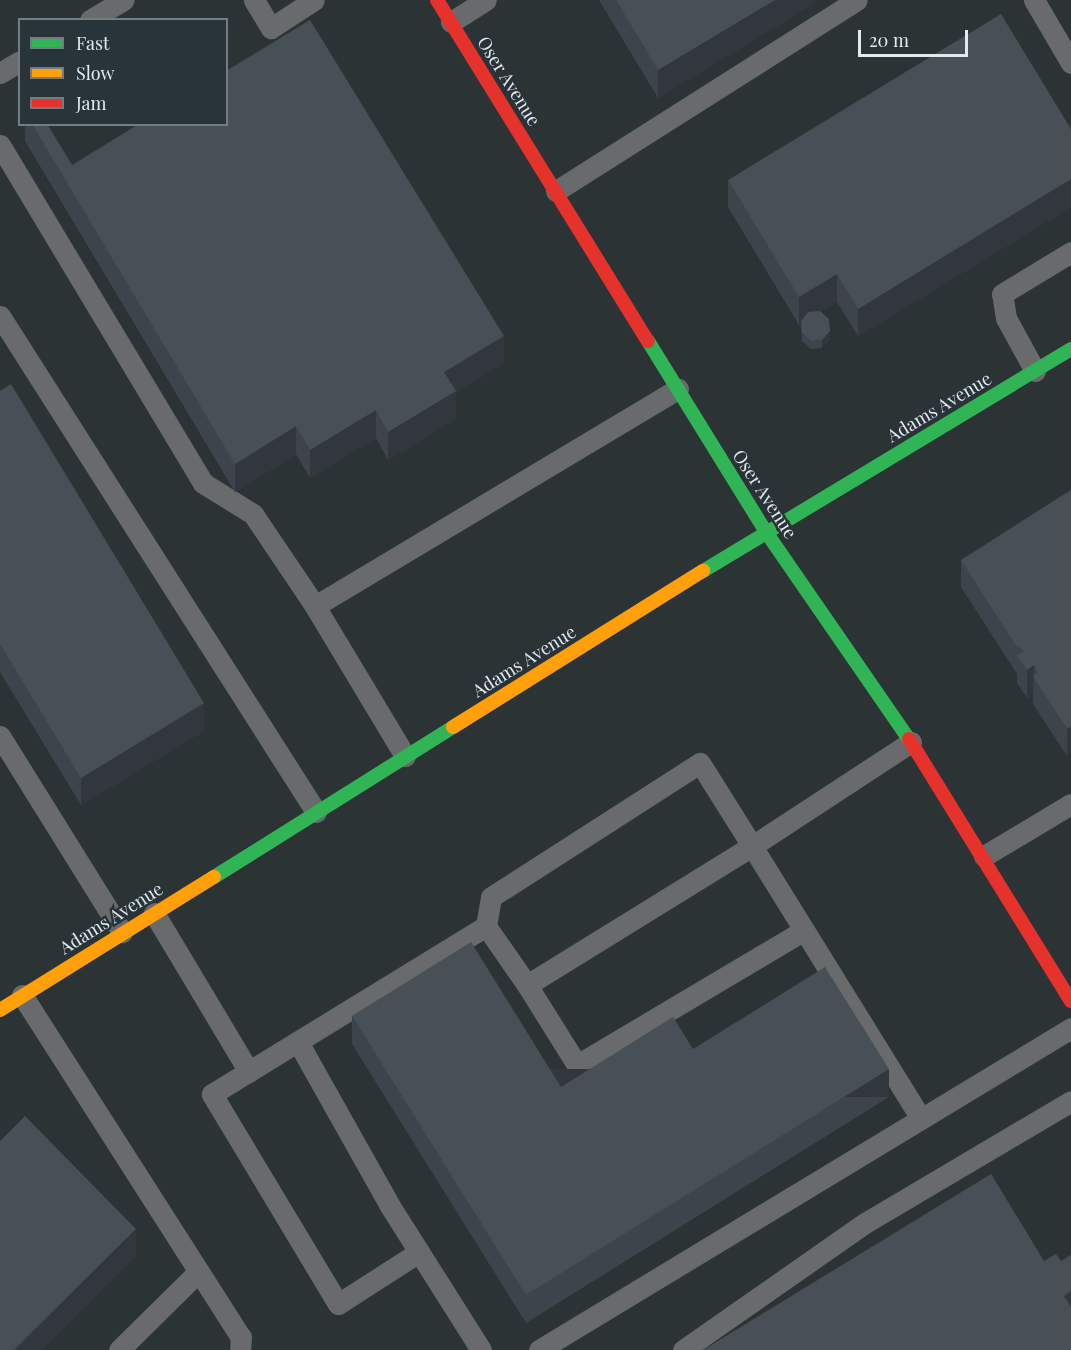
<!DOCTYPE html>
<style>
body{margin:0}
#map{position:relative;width:1071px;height:1350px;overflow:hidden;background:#2c3335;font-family:"Playfair Display",serif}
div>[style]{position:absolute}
.lane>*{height:21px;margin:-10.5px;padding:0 10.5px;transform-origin:10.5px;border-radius:10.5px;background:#686a6b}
.fast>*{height:14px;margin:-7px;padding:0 7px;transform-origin:7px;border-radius:7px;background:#30b455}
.slow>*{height:14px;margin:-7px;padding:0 7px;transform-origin:7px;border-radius:7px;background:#ff9f0a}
.jam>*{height:14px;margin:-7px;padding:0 7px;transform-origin:7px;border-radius:7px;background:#e5322d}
.wall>*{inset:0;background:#3d444b}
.shaded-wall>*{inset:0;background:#32373d;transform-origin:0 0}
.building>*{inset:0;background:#474f57}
span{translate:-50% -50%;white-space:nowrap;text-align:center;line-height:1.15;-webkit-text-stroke:5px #283439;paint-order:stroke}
.street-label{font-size:18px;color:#e3eaee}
.legend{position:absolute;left:18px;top:18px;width:210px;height:108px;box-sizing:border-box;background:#283439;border:2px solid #737d81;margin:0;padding:8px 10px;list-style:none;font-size:18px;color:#e3eaee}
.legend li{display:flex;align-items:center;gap:12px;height:30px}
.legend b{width:30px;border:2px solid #737d81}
.scale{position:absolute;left:858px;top:30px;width:110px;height:27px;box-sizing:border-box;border:3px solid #e3eaee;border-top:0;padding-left:8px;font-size:18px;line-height:21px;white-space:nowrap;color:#e3eaee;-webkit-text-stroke:4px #283439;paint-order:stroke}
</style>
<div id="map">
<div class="lane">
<i style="left:254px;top:0;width:33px;rotate:59deg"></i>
<i style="left:271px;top:28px;width:51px;rotate:-33.1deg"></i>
<i style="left:1034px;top:0;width:73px;rotate:59.6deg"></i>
<i style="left:90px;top:20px;width:39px;rotate:-31deg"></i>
<i style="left:451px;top:22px;width:41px;rotate:-32.2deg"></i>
<i style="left:0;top:73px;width:23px;rotate:-31deg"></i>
<i style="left:0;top:145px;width:394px;rotate:59deg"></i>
<i style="left:203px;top:483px;width:59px;rotate:31.8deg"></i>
<i style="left:253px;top:514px;width:111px;rotate:56deg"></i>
<i style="left:556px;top:191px;width:356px;rotate:-32.4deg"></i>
<i style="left:0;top:316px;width:588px;rotate:57.5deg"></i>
<i style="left:1035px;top:371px;width:60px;rotate:-118.7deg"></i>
<i style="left:1006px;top:318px;width:24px;rotate:-99deg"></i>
<i style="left:1002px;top:294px;width:81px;rotate:-31.3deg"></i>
<i style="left:0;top:736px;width:231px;rotate:58.1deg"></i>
<i style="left:911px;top:742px;width:190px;rotate:146.8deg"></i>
<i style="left:752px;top:846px;width:264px;rotate:148.3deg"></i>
<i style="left:527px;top:985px;width:72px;rotate:-124.8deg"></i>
<i style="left:486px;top:926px;width:29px;rotate:-80deg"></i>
<i style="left:491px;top:897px;width:248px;rotate:-32.7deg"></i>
<i style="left:700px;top:763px;width:98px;rotate:57.9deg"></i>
<i style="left:752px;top:846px;width:321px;rotate:58.2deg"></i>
<i style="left:405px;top:756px;width:175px;rotate:-121deg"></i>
<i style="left:315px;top:606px;width:423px;rotate:-30.9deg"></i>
<i style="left:984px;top:856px;width:101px;rotate:-30.9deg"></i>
<i style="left:154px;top:913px;width:185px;rotate:59.1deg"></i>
<i style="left:527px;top:985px;width:94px;rotate:58deg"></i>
<i style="left:577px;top:1065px;width:264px;rotate:-30.7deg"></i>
<i style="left:22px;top:995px;width:406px;rotate:57.4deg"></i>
<i style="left:241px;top:1337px;width:13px;rotate:94deg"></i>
<i style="left:298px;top:1042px;width:188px;rotate:60.7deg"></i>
<i style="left:390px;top:1206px;width:170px;rotate:57.7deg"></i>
<i style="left:419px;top:1252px;width:96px;rotate:147.3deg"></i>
<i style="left:338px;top:1304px;width:245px;rotate:-121deg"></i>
<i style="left:212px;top:1094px;width:321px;rotate:-31.5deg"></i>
<i style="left:119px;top:1350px;width:112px;rotate:-44.6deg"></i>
<i style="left:539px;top:1350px;width:622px;rotate:-31.18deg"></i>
<i style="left:683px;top:1350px;width:222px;rotate:-34.9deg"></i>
<i style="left:865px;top:1223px;width:239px;rotate:-30.6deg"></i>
</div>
<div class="fast">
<i style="left:648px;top:341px;width:225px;rotate:58.3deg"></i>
<i style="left:766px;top:532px;width:252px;rotate:55.4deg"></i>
<i style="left:703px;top:571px;width:430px;rotate:-31.1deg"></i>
<i style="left:214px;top:877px;width:282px;rotate:-32.1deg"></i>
</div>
<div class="slow">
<i style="left:453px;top:727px;width:295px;rotate:-32deg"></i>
<i style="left:0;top:1010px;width:252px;rotate:-31.9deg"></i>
</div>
<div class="jam">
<i style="left:437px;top:0;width:401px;rotate:58.3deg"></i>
<i style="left:909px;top:739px;width:308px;rotate:58.3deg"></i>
</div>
<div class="wall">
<i style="clip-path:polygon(599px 0,815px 0,815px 3px,658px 98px)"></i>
<i style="clip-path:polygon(25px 124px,47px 124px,72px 165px,504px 363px,456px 392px,456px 419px,388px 460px,376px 438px,310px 478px,296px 454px,235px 492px,25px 141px)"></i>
<i style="clip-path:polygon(1071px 129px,1071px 207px,858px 336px,837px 302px,820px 312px,830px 339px,822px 348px,811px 349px,802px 341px,801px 324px,799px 325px,728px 207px,728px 180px)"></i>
<i style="clip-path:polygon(0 391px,204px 731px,81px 805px,0 672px)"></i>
<i style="clip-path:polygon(1071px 490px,1067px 756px,1033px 704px,1033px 693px,1027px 698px,1017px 683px,1017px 674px,961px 587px,961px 560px)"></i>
<i style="clip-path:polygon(352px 1016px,561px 1087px,693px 1049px,889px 1097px,526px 1323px,352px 1044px)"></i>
</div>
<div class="shaded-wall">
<i style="clip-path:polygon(775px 0,815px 0,815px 3px,658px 98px,658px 70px)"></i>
<i style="clip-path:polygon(1071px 179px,1071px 207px,858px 336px,858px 309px)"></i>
<i style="clip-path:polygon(837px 274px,837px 302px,799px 325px,799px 297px)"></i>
<i style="clip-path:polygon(830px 331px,830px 339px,822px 348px,822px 340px)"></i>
<i style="clip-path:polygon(504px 336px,504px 363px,456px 392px,456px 419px,388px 460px,388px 432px,444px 372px)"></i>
<i style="clip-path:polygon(376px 410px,376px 438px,310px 478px,310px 450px)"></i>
<i style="clip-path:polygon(296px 426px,296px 454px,235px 492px,235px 464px)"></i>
<i style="clip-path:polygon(1034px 665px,1033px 693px,1027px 698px,1027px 670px)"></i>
<i style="clip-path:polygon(204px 703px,204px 731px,81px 805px,81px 778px)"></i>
<i style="clip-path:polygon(1071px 726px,1071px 754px,1067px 756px,1067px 729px)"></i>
<i style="left:889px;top:1069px;width:28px;height:428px;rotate:90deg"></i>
<i style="clip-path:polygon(136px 1229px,136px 1257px,42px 1350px,14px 1350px)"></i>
<i style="clip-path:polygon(1071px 1291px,1071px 1319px,1064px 1296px)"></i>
</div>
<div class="building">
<i style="clip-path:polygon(616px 0,775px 0,658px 70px)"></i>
<i style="clip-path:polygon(1001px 14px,1071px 129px,1071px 179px,858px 309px,837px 274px,799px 297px,728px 180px)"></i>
<i style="clip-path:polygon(310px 20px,504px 336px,444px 372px,456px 391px,388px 432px,376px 410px,310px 450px,296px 426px,235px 464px,32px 124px,47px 124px,72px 165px,139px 124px,226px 124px,226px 71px)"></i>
<i style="clip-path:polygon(820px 311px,829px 319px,830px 331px,822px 340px,811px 341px,802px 333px,801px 321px,808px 312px)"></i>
<i style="clip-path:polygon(11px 384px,204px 703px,81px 778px,0 644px,0 391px)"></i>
<i style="clip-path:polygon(1071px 490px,1071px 726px,1067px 729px,1033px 676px,1038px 673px,1034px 665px,1027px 670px,1017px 656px,1025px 651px,1016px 646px,961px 560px)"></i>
<i style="clip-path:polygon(471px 942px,561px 1087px,673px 1017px,693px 1049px,825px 967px,889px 1069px,526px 1295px,352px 1016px)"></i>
<i style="clip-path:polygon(25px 1116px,136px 1229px,14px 1350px,0 1350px,0 1141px)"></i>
<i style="clip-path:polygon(991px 1174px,1044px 1261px,1056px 1254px,1061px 1261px,1071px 1255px,1071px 1291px,1064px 1296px,1071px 1307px,1071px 1350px,703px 1350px)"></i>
</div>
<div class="street-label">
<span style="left:509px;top:81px;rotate:58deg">Oser Avenue</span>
<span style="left:939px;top:407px;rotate:-31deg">Adams Avenue</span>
<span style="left:765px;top:494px;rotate:57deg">Oser Avenue</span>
<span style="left:524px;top:661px;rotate:-32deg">Adams Avenue</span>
<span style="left:111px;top:918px;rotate:-32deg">Adams Avenue</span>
</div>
<ul class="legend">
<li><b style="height:8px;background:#30b455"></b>Fast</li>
<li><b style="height:8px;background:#ff9f0a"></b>Slow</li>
<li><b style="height:8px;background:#e5322d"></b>Jam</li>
</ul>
<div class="scale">20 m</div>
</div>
